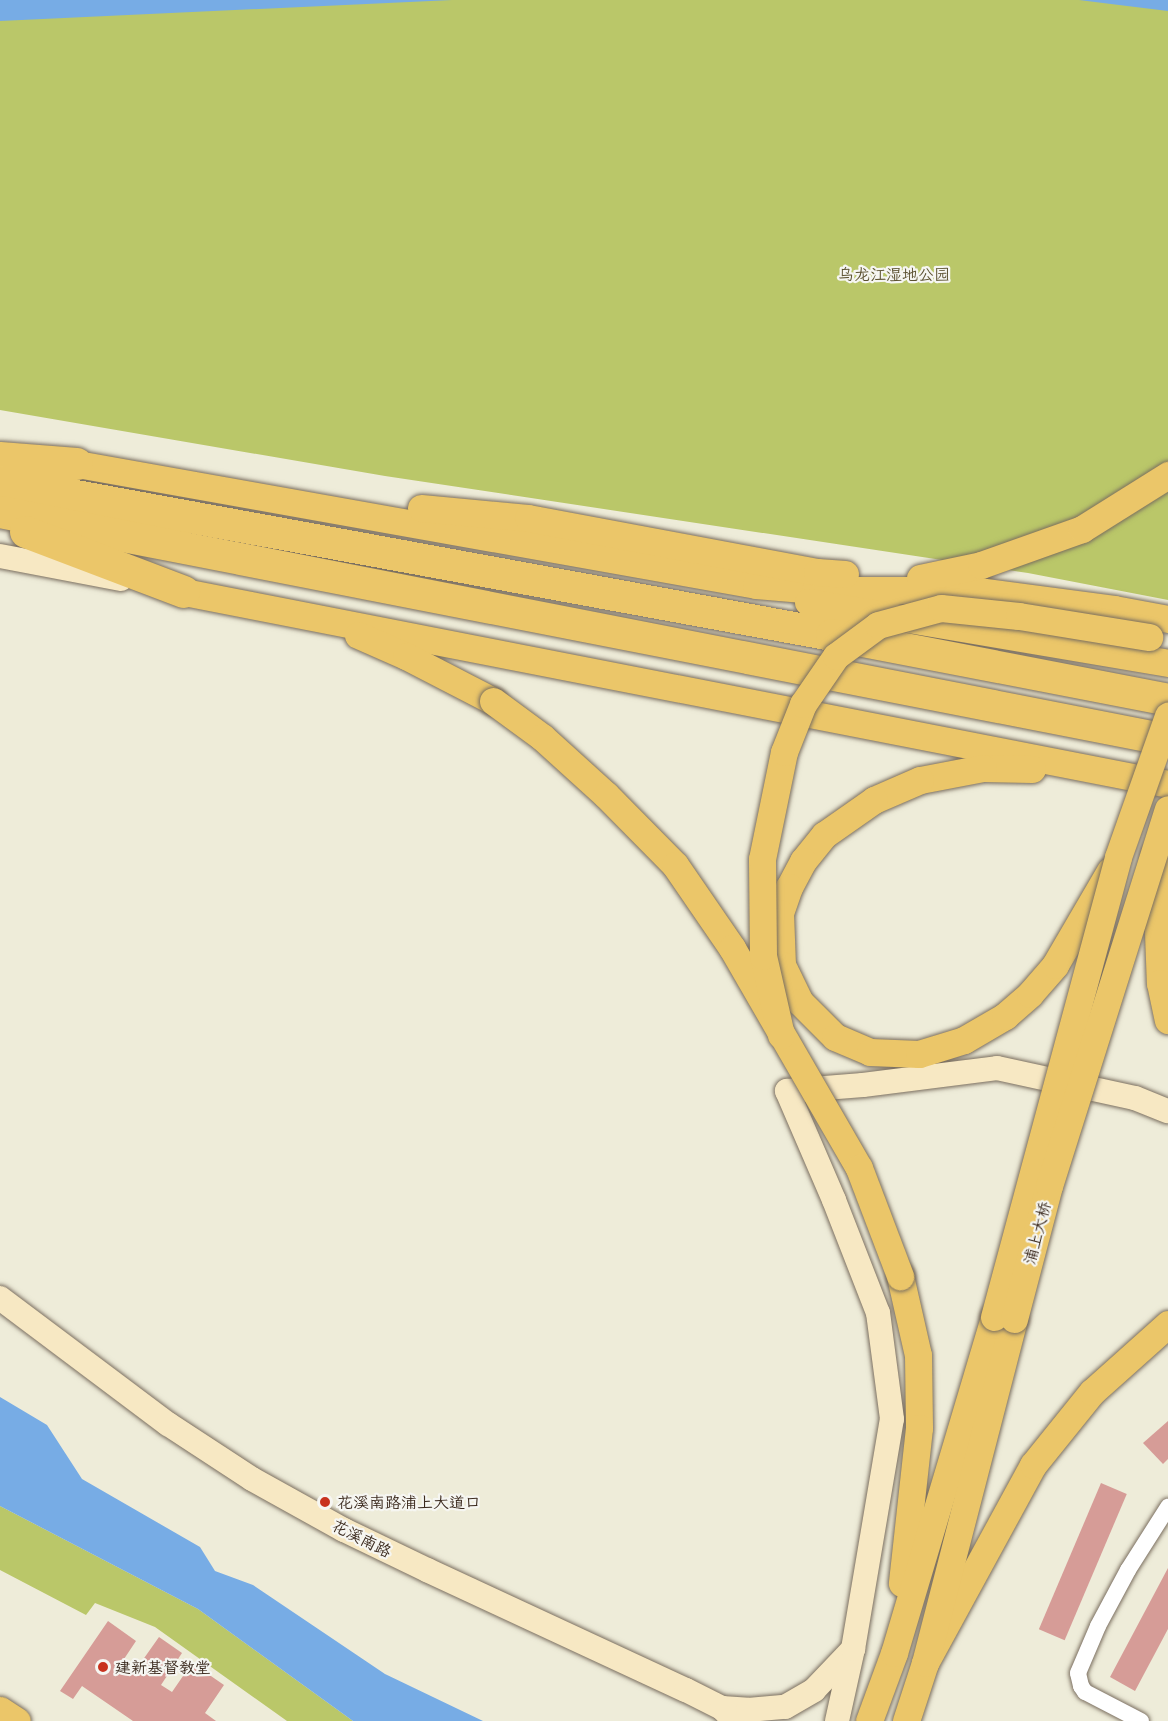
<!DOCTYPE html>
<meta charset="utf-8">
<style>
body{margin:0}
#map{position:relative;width:1168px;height:1721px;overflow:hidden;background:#eeecd9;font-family:Delius,"LXGW WenKai TC",sans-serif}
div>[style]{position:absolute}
.green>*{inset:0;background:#bac769}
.water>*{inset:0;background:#77ace5}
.building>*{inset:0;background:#d69c97;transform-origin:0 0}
.roads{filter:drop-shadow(0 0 2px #7a6e5f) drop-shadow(0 0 2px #7a6e5f)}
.street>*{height:16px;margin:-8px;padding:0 8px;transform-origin:8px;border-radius:8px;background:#fff}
.secondary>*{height:24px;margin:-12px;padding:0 12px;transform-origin:12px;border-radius:12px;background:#f7e8c3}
.primary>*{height:27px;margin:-13.5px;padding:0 13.5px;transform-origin:13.5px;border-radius:13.5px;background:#ebc669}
.highway>*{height:32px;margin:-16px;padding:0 16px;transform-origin:16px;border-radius:16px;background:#ebc669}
.bridges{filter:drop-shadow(0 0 2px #7a6e5f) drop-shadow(0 0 2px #7a6e5f)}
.primary-bridge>*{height:27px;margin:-13.5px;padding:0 13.5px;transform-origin:13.5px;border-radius:13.5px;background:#ebc669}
.dots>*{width:16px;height:16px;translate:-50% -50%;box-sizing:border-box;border:3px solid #f6f6f2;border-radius:50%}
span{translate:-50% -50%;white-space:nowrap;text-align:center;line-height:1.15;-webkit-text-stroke:4.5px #f6f6f2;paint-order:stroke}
.park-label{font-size:16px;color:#5b5131}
.street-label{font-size:16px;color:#3b2a1e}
.poi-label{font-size:16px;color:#3b2a1e}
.left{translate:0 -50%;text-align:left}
</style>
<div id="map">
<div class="green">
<i style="clip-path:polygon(0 0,1168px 0,1168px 600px,1028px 573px,385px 476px,0 410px)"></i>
<i style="clip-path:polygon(0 1506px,198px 1609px,353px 1721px,287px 1721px,155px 1627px,95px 1603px,86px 1615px,0 1570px)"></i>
</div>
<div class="water">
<i style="clip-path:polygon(0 0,452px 0,0 21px)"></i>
<i style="clip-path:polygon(1079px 0,1168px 0,1168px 11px,1119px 5px)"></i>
<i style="clip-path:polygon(0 1397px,47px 1425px,82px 1479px,200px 1547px,215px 1571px,253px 1585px,385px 1674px,483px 1721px,353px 1721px,198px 1609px,0 1506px)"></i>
</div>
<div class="building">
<i style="clip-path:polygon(1168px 1421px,1168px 1459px,1163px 1464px,1143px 1443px)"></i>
<i style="left:1101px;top:1483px;width:28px;height:159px;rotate:23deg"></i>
<i style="clip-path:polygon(1168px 1568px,1168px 1629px,1135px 1691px,1110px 1677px)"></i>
<i style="clip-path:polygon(108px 1621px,136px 1641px,122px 1662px,135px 1671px,159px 1637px,182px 1653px,161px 1685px,172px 1692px,192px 1663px,224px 1685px,205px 1713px,216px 1721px,133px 1721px,82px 1686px,73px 1699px,60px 1691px)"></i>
</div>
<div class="roads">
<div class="street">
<i style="left:1141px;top:1721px;width:63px;rotate:-152.6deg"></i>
<i style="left:1085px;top:1692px;width:7px;rotate:-124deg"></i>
<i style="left:1081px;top:1686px;width:13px;rotate:-103deg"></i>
<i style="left:1078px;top:1673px;width:51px;rotate:-66.9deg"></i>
<i style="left:1098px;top:1626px;width:64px;rotate:-61.8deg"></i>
<i style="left:1128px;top:1570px;width:75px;rotate:-57.6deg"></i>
</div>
<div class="secondary">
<i style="left:0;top:556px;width:123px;rotate:10.8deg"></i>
<i style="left:0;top:1298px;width:210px;rotate:36.9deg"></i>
<i style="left:168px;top:1424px;width:100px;rotate:33.2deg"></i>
<i style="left:252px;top:1479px;width:105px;rotate:29deg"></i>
<i style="left:344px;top:1530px;width:92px;rotate:25.7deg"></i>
<i style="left:427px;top:1570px;width:285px;rotate:24.9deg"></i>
<i style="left:686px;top:1690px;width:40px;rotate:26.6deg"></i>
<i style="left:722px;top:1708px;width:18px;rotate:47deg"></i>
<i style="left:722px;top:1708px;width:26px;rotate:4deg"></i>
<i style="left:748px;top:1710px;width:37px;rotate:-5deg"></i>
<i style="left:785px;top:1707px;width:34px;rotate:-30deg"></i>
<i style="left:814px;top:1690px;width:57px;rotate:-46.4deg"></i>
<i style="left:837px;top:1721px;width:74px;rotate:-77.5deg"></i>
<i style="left:853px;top:1649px;width:233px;rotate:-80.4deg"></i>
<i style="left:892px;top:1419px;width:107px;rotate:-97.5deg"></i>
<i style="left:878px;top:1313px;width:121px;rotate:-111.3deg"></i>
<i style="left:834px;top:1200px;width:119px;rotate:-113.3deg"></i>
<i style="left:787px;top:1091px;width:76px;rotate:-4.5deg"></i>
<i style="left:863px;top:1085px;width:135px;rotate:-7.2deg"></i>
<i style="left:997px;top:1068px;width:141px;rotate:12.3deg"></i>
<i style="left:1135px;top:1098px;width:35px;rotate:22deg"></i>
</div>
<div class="primary">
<i style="left:77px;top:464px;width:690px;rotate:10.1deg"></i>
<i style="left:756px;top:585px;width:59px;rotate:4.8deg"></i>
<i style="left:815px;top:590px;width:155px"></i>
<i style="left:970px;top:590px;width:145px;rotate:7.5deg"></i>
<i style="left:1114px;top:609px;width:55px;rotate:10.5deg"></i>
<i style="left:421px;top:508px;width:107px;rotate:5.3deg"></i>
<i style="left:528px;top:518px;width:294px;rotate:10.6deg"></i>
<i style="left:817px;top:572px;width:28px;rotate:4deg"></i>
<i style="left:920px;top:578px;width:62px;rotate:-12deg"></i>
<i style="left:981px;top:565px;width:107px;rotate:-19.6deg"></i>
<i style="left:1082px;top:529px;width:102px;rotate:-32.1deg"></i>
<i style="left:184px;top:592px;width:1003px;rotate:11.04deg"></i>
<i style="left:808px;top:602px;width:365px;rotate:9.6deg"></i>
<i style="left:358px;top:635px;width:52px;rotate:23.6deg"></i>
<i style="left:406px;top:656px;width:98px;rotate:27.3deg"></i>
<i style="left:1032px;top:769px;width:49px;rotate:-178.8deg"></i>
<i style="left:983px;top:768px;width:64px;rotate:169.2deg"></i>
<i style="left:920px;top:780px;width:50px;rotate:156.5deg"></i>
<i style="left:874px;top:800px;width:61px;rotate:145deg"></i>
<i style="left:824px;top:835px;width:33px;rotate:129deg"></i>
<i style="left:803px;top:861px;width:30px;rotate:118deg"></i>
<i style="left:789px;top:887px;width:28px;rotate:109deg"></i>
<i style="left:780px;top:913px;width:52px;rotate:87.8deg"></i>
<i style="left:782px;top:965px;width:41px;rotate:64.1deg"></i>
<i style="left:800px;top:1002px;width:49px;rotate:45deg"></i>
<i style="left:835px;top:1037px;width:38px;rotate:23deg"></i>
<i style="left:870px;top:1052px;width:49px;rotate:2.3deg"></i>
<i style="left:919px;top:1054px;width:47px;rotate:-17.3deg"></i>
<i style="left:964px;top:1040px;width:48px;rotate:-30.3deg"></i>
<i style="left:1005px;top:1016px;width:33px;rotate:-41deg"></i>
<i style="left:1030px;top:994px;width:38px;rotate:-49deg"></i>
<i style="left:1055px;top:965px;width:109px;rotate:-59.7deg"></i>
<i style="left:1155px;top:855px;width:128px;rotate:87.8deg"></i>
<i style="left:1160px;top:983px;width:38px;rotate:78deg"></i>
<i style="left:900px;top:1276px;width:81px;rotate:77.2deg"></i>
<i style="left:918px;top:1355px;width:73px;rotate:89.2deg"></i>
<i style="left:919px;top:1428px;width:156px;rotate:96.3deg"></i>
<i style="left:925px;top:1663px;width:226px;rotate:-61.4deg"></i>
<i style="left:1033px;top:1465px;width:94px;rotate:-51.1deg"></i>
<i style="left:1092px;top:1392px;width:102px;rotate:-41.8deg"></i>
<i style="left:0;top:1710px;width:20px;rotate:33deg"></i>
<i style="left:869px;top:1721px;width:72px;rotate:-69.8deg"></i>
<i style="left:894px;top:1653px;width:351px;rotate:-73.4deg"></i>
<i style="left:906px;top:1721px;width:61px;rotate:-71.9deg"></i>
<i style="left:925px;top:1663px;width:355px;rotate:-75.5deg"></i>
</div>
<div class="highway">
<i style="left:0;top:458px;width:77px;rotate:4.5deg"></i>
<i style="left:0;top:482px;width:846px;rotate:10.42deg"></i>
<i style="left:832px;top:635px;width:342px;rotate:10.9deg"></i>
<i style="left:0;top:512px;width:1190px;rotate:11.05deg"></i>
<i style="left:26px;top:532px;width:169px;rotate:20.8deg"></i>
</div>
</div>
<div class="bridges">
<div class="primary-bridge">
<i style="left:493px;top:701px;width:61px;rotate:36.3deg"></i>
<i style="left:542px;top:737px;width:86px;rotate:42.2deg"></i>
<i style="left:606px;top:795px;width:98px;rotate:45.4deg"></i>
<i style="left:675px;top:865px;width:101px;rotate:55.5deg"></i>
<i style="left:732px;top:948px;width:254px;rotate:60deg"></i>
<i style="left:859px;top:1168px;width:116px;rotate:69.2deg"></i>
<i style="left:781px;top:1035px;width:81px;rotate:-102.8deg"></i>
<i style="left:763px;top:956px;width:97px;rotate:-90.6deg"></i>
<i style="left:762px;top:859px;width:109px;rotate:-78.4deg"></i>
<i style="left:784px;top:752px;width:52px;rotate:-68.4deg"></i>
<i style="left:803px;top:704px;width:58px;rotate:-55.5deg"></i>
<i style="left:836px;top:656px;width:52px;rotate:-36.4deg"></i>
<i style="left:878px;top:625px;width:65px;rotate:-15.1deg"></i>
<i style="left:941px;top:608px;width:78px;rotate:5.9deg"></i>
<i style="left:1019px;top:616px;width:132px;rotate:9.2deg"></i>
<i style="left:994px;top:1317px;width:476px;rotate:-74.9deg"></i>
<i style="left:1118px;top:857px;width:150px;rotate:-70.5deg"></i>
<i style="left:1014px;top:1319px;width:138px;rotate:-75.3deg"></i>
<i style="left:1049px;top:1186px;width:395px;rotate:-72.5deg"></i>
</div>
</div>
<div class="dots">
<i style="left:325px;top:1502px;background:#c8321e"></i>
<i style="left:103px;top:1667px;background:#c8321e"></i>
</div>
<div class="park-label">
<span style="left:894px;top:274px">乌龙江湿地公园</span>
</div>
<div class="street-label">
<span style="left:1037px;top:1233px;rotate:-75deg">浦上大桥</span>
<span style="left:362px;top:1538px;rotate:27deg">花溪南路</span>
</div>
<div class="poi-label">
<span class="left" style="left:337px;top:1502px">花溪南路浦上大道口</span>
<span class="left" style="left:115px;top:1667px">建新基督教堂</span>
</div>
</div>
